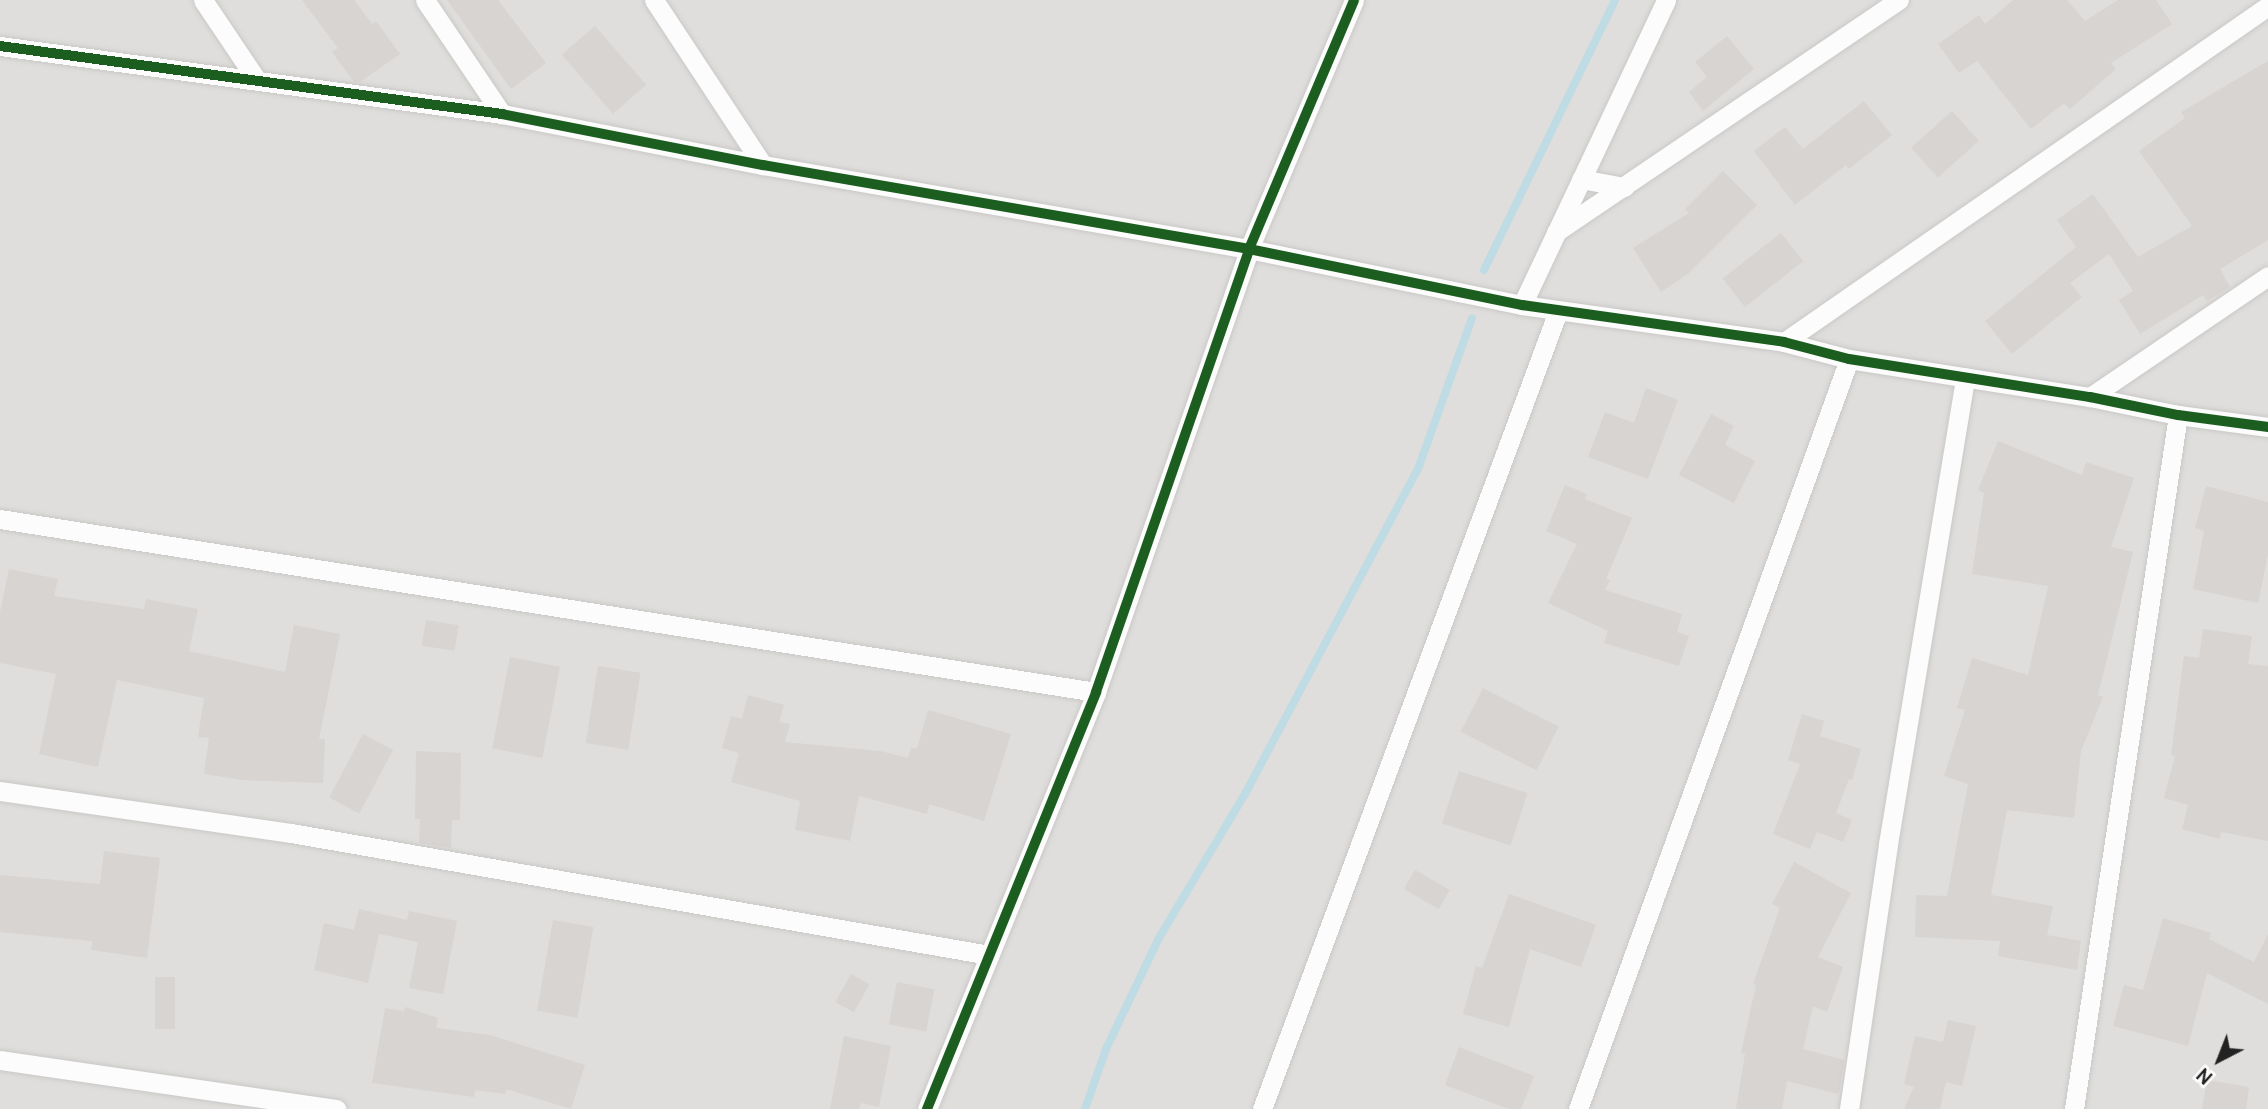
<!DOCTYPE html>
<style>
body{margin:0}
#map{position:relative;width:2268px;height:1109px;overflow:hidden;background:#f0eeeb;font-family:Cabin,sans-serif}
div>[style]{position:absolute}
.residential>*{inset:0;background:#dfdedc;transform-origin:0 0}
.stream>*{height:8px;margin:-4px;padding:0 4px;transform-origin:4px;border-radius:4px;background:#bfdbe3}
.building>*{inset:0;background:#d7d4d2;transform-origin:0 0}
.roads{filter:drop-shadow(0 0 2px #c9c8c7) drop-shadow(0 0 2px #c9c8c7)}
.street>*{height:19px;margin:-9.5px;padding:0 9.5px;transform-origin:9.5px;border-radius:9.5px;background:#fdfcfc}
.cycleway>*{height:10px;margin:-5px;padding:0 5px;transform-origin:5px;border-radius:5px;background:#1b5e20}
span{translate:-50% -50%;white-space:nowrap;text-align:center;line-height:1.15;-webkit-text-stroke:5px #fff;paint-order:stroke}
.north{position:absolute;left:2184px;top:1025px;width:70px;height:70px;-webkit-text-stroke:5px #fff;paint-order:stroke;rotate:222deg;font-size:19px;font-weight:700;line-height:28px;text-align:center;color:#222}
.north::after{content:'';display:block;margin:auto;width:24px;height:32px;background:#222;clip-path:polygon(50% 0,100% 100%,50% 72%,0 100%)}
</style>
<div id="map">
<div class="residential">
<i style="left:0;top:0;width:2268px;height:1109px"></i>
</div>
<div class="stream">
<i style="left:1484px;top:270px;width:300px;rotate:-64.1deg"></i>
<i style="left:1085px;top:1109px;width:64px;rotate:-70.7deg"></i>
<i style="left:1106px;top:1049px;width:123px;rotate:-64.5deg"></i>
<i style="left:1159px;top:938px;width:168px;rotate:-59.2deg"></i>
<i style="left:1245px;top:794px;width:368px;rotate:-62deg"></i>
<i style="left:1418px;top:469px;width:160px;rotate:-70.3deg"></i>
</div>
<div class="building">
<i style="clip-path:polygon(302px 0,354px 0,372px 24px,376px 21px,400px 54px,360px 82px,354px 82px,332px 52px,338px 48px)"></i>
<i style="clip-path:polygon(447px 0,498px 0,546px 63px,511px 89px)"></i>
<i style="clip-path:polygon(2013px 0,2067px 0,2085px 21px,2118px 0,2156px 0,2172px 24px,2111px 63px,2116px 69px,2070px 109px,2064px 103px,2031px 129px,1977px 61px,1959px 73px,1938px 44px,1979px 15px,1985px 24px)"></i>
<i style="left:595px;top:26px;width:78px;height:44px;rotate:49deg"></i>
<i style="clip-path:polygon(1727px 36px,1754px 69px,1703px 111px,1689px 92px,1707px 77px,1695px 62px)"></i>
<i style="clip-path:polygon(2268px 61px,2268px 240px,2220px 269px,2230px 287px,2207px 301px,2203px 295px,2140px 334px,2119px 300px,2133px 291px,2109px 254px,2070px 283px,2082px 297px,2012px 354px,1985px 321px,2076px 247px,2057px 220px,2093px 194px,2138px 257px,2192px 226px,2139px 151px,2185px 118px,2181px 112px)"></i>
<i style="clip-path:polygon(1864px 101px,1892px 135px,1849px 169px,1846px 165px,1795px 205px,1754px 151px,1785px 127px,1803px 149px)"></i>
<i style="left:1952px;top:111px;width:40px;height:55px;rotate:48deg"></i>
<i style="clip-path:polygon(1723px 171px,1757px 205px,1689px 273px,1661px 292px,1633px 248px,1689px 213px,1685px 209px)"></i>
<i style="left:1781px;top:233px;width:36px;height:74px;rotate:52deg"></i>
<i style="clip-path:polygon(1646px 388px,1678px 400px,1648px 479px,1588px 457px,1605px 412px,1634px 423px)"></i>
<i style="clip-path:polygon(1711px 414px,1734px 426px,1725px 445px,1755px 461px,1734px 503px,1679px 475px)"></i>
<i style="clip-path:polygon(1998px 441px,2082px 475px,2086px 462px,2134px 478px,2111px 547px,2133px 552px,2098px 695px,2103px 697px,2081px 751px,2074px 818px,2007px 810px,1991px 895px,2053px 906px,2047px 935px,2081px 941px,2077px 970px,1998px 956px,2000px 941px,1915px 937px,1916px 895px,1947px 896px,1968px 784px,1944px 776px,1965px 710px,1957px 708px,1972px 658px,2028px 675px,2048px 586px,1972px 574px,1984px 493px,1978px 490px)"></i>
<i style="clip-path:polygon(1565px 485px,1587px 494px,1585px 499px,1632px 518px,1606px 579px,1610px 580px,1605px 590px,1682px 614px,1677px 632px,1689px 636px,1679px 666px,1604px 643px,1608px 631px,1548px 603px,1577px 544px,1546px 531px)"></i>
<i style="clip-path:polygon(2206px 486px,2268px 502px,2268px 554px,2258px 603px,2193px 589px,2204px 531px,2195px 528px)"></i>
<i style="clip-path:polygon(9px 569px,58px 579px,54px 596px,144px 609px,146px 599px,198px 609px,189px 651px,285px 672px,294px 625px,340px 634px,319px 739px,325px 739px,323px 783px,243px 780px,204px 774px,209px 738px,198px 737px,204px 698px,117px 680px,98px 767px,39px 754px,56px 674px,0 663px,0 612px)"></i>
<i style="left:426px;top:620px;width:33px;height:26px;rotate:9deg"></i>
<i style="clip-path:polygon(2203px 629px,2252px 636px,2248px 664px,2268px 666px,2268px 841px,2221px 832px,2220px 839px,2182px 829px,2188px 805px,2164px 798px,2175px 756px,2171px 755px,2184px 656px,2199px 658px)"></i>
<i style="left:510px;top:657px;width:51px;height:93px;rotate:11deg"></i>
<i style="left:598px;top:666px;width:43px;height:78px;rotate:9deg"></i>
<i style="left:1483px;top:688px;width:85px;height:49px;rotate:27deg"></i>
<i style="clip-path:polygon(748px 695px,784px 705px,779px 722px,790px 724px,785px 742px,880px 751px,908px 758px,911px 748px,917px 749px,928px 710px,1011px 734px,984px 821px,929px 804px,927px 814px,859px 796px,850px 841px,795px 830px,800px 801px,731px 782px,739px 753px,722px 748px,731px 716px,742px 719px)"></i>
<i style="clip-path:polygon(1802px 714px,1824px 721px,1820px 736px,1861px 749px,1852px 780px,1849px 779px,1836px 813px,1852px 820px,1843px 842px,1817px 832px,1810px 849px,1773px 834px,1800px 764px,1788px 760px)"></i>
<i style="left:363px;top:734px;width:34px;height:72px;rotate:28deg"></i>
<i style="clip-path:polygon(416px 751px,461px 753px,460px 820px,452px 820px,451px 848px,419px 843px,420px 819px,415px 819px)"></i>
<i style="left:1459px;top:771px;width:72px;height:55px;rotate:18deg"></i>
<i style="clip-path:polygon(104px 851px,160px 858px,147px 958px,91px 950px,92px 941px,0 932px,0 875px,100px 884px)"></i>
<i style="clip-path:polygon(1794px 862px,1851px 893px,1818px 957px,1843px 967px,1827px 1012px,1813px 1006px,1803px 1049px,1844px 1060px,1840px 1088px,1838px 1094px,1787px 1081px,1782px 1109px,1736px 1109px,1745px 1054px,1741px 1053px,1756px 985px,1753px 984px,1780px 908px,1772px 904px)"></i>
<i style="left:1415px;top:870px;width:40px;height:22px;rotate:30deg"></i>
<i style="clip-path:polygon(1509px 894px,1596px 925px,1581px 967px,1530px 949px,1509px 1027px,1463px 1014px,1476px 966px,1482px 968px)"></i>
<i style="clip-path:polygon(359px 909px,407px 920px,409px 911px,457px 921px,443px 994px,409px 988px,418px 942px,379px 934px,368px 983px,314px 970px,324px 923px,354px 930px)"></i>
<i style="clip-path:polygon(2163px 918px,2211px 933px,2209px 939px,2254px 962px,2268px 934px,2268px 1004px,2207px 973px,2188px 1046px,2113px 1026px,2124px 985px,2143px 990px)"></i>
<i style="left:553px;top:920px;width:41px;height:92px;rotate:10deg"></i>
<i style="left:851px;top:974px;width:21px;height:32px;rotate:29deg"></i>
<i style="left:155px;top:977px;width:20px;height:52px"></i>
<i style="left:897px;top:982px;width:38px;height:43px;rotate:11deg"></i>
<i style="clip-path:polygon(405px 1007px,438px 1018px,436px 1028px,490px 1035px,585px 1065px,571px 1109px,506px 1089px,505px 1094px,475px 1090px,474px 1097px,372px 1083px,385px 1008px,404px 1011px)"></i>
<i style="clip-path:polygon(1948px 1020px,1976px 1026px,1962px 1086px,1946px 1082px,1940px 1109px,1904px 1109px,1914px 1087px,1904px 1084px,1915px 1036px,1943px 1042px)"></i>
<i style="clip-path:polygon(844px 1036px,891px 1046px,879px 1107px,861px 1103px,859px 1109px,830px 1109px)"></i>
<i style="clip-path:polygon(1459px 1047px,1534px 1076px,1521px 1109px,1509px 1109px,1445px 1085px)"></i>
<i style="clip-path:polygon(2207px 1080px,2249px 1087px,2246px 1109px,2202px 1109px)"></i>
</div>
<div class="roads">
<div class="street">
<i style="left:203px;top:0;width:95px;rotate:56.1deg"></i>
<i style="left:425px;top:0;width:138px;rotate:56deg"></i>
<i style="left:654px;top:0;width:198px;rotate:56.6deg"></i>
<i style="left:0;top:46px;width:507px;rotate:7.71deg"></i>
<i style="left:502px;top:114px;width:266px;rotate:11.1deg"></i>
<i style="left:763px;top:165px;width:493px;rotate:9.8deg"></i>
<i style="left:1249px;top:249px;width:279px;rotate:11.6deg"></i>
<i style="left:1522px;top:305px;width:265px;rotate:8deg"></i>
<i style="left:1784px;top:342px;width:67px;rotate:14.7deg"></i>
<i style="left:1849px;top:359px;width:244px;rotate:9deg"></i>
<i style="left:2090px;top:397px;width:90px;rotate:11.6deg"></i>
<i style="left:2178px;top:415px;width:91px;rotate:7.6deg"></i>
<i style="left:1581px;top:179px;width:44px;rotate:10.5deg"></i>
<i style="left:1556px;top:232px;width:414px;rotate:-34.1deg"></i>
<i style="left:1522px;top:305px;width:337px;rotate:-64.7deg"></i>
<i style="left:1784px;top:342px;width:589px;rotate:-34.77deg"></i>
<i style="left:2090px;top:397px;width:215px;rotate:-34.2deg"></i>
<i style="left:0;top:519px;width:1110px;rotate:8.97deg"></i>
<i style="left:0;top:791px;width:294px;rotate:8.2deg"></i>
<i style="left:291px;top:833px;width:709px;rotate:9.91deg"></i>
<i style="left:0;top:1060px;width:340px;rotate:8.3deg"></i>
<i style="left:927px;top:1109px;width:450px;rotate:-67.9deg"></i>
<i style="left:1096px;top:692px;width:469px;rotate:-70.9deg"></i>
<i style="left:1249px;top:249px;width:270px;rotate:-67.1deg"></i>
<i style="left:1262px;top:1109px;width:851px;rotate:-69.65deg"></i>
<i style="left:1578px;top:1109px;width:797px;rotate:-70.13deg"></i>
<i style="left:1849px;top:1109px;width:268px;rotate:-81.6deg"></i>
<i style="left:1888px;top:844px;width:473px;rotate:-80.6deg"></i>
<i style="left:2074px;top:1109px;width:702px;rotate:-81.48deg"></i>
</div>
</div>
<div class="cycleway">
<i style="left:0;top:46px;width:507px;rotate:7.71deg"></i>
<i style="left:502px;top:114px;width:266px;rotate:11.1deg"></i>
<i style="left:763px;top:165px;width:493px;rotate:9.8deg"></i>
<i style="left:1249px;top:249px;width:279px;rotate:11.6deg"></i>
<i style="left:1522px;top:305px;width:265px;rotate:8deg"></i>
<i style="left:1784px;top:342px;width:67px;rotate:14.7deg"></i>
<i style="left:1849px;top:359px;width:244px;rotate:9deg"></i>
<i style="left:2090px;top:397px;width:90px;rotate:11.6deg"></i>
<i style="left:2178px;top:415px;width:91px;rotate:7.6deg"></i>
<i style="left:927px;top:1109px;width:450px;rotate:-67.9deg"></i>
<i style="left:1096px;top:692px;width:469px;rotate:-70.9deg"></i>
<i style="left:1249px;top:249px;width:270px;rotate:-67.1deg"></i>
</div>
<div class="north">N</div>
</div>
